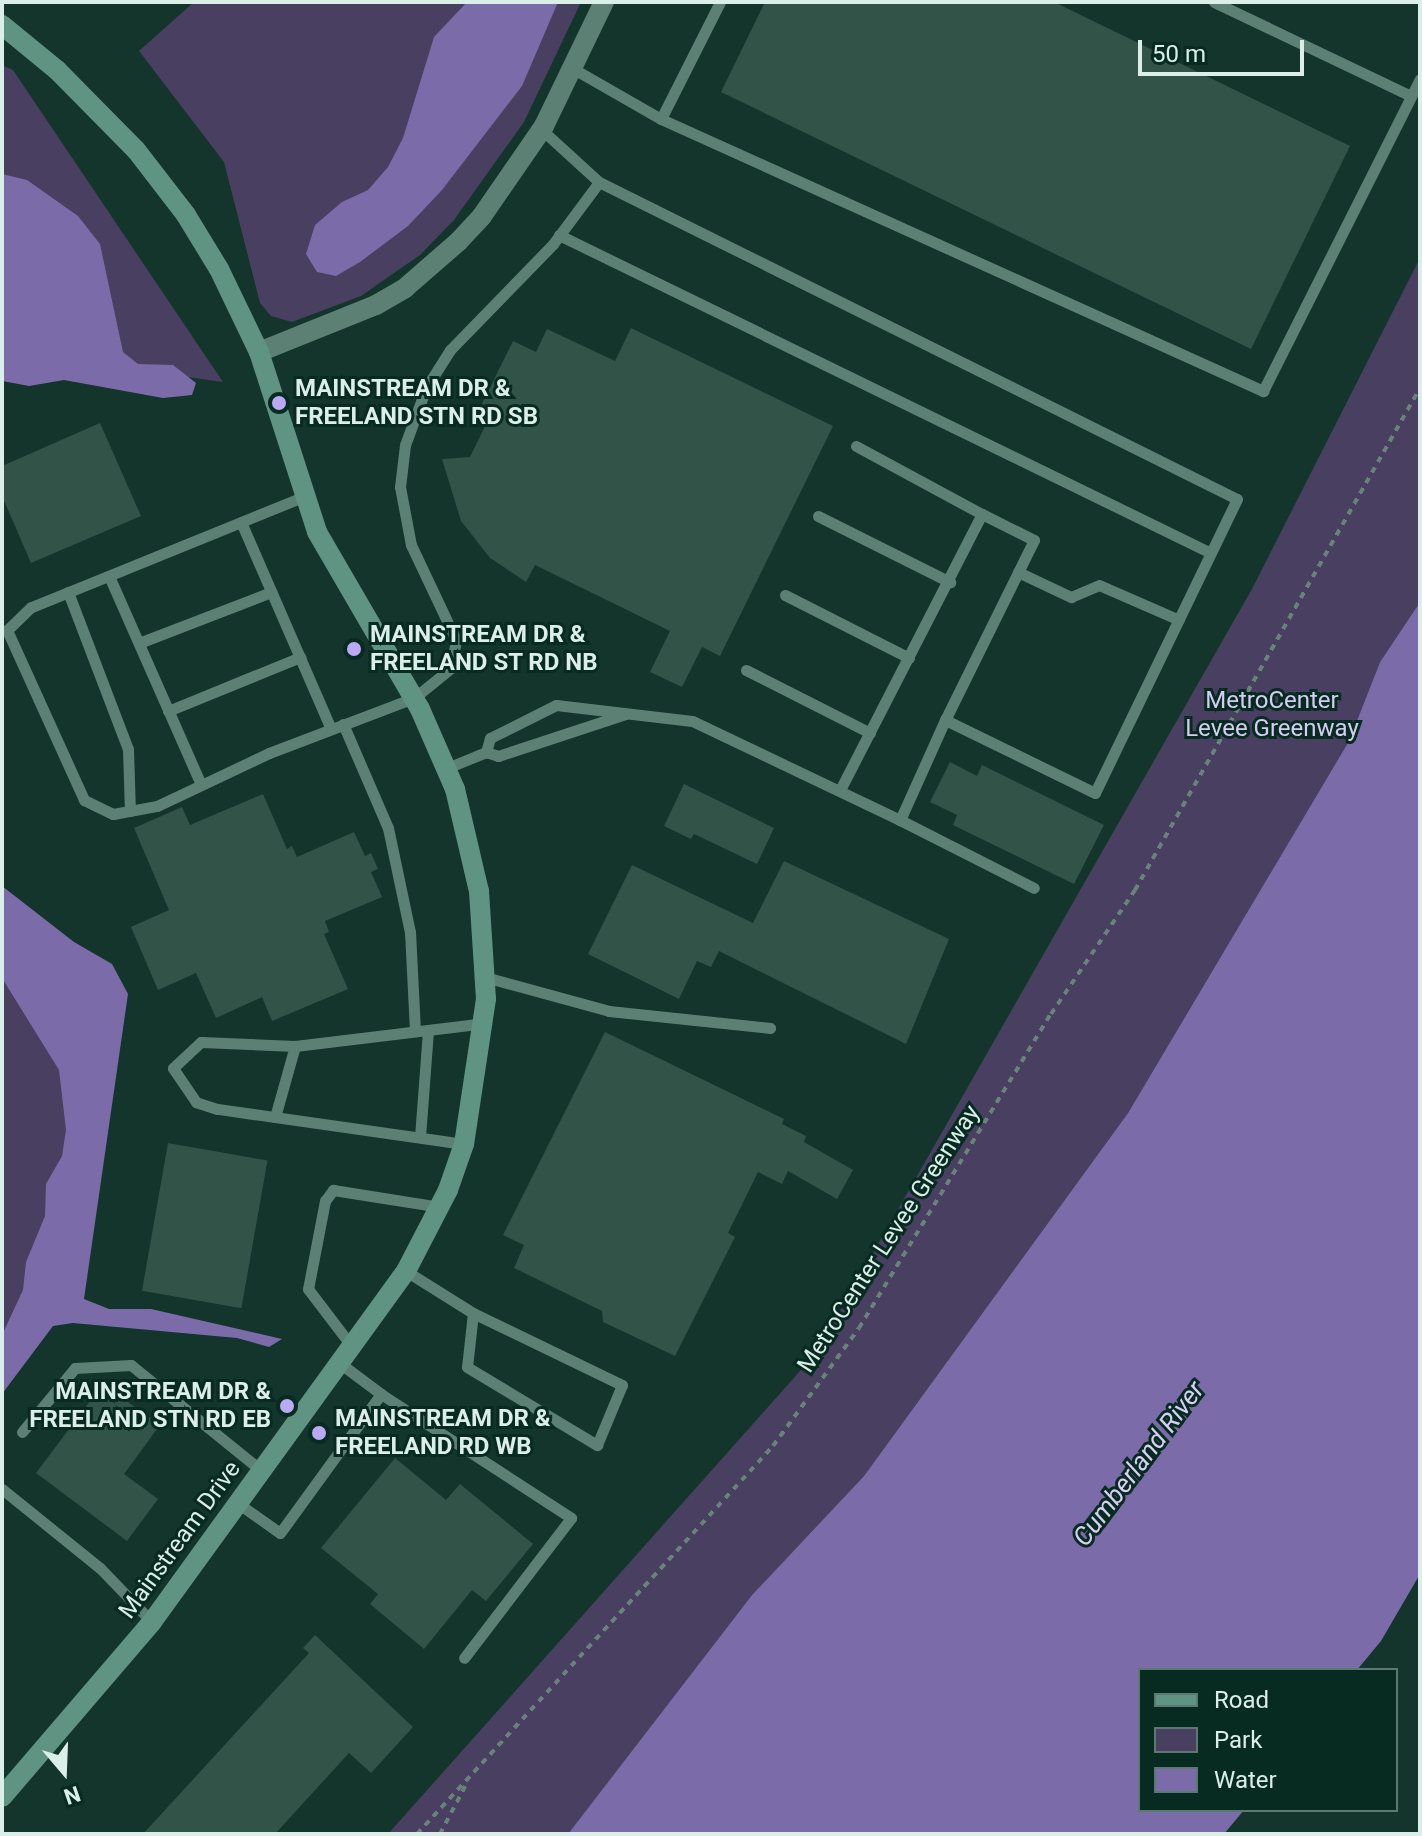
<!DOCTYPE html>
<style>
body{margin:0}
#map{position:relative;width:1422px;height:1836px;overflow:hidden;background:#13352b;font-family:Roboto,sans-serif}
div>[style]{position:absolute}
.green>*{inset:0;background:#483f61}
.water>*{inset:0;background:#7b6ba9}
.building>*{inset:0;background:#315348;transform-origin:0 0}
.path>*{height:4px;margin-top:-2px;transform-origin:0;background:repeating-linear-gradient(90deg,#67837a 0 6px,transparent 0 12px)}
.lane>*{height:11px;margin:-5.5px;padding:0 5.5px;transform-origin:5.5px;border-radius:5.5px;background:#5d8074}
.street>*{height:20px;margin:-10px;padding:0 10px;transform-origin:10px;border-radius:10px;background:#5d8074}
.secondary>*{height:20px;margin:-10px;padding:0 10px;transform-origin:10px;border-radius:10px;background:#5f9382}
.dots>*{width:22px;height:22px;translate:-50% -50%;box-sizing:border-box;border:4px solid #082b21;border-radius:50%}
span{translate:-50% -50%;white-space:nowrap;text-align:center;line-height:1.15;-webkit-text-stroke:6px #082b21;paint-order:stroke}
.poi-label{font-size:24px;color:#dbeee7;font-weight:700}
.left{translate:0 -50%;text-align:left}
.right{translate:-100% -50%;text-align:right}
.park-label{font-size:24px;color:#d5cef2}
.street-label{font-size:24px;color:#dbeee7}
.water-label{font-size:26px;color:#d8d0f4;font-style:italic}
.frame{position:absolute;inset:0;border:4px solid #dbeee7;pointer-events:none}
.legend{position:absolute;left:1138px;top:1668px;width:260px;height:144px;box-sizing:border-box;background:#082b21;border:2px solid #5c7970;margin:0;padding:10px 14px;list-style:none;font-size:24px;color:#dbeee7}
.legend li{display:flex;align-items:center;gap:16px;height:40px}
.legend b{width:40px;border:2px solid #5c7970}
.north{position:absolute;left:24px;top:1732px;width:80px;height:80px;-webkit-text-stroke:6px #082b21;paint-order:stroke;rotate:161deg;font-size:22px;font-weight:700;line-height:32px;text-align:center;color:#dbeee7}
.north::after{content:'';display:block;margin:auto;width:28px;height:36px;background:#dbeee7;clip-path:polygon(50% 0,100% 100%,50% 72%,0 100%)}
.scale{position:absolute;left:1138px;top:40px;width:166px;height:36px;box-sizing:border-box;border:4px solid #dbeee7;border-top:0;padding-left:10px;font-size:24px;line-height:28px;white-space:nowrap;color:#dbeee7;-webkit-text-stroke:6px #082b21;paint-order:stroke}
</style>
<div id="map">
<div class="green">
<i style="clip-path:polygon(194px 2px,581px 2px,524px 122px,454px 220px,420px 255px,361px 296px,292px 322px,271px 316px,260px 303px,224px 162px,139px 51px)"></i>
<i style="clip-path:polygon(2px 65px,13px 70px,223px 382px,2px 351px)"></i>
<i style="clip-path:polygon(1420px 258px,1420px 602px,1380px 662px,1349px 741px,1128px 1113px,864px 1476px,752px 1595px,568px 1834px,388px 1834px,816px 1353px,1252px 589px)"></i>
<i style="clip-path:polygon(2px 920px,97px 995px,66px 1266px,2px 1355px)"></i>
</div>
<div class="water">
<i style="clip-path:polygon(467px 2px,558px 2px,522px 86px,442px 190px,408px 226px,360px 262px,336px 276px,317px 272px,306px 254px,315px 225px,342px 202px,368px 190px,388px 167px,403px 138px,434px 37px)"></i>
<i style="clip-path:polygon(2px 174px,27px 180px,78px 216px,100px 244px,123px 352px,138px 364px,173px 365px,196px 383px,192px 395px,163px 398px,64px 380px,29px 386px,2px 381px)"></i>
<i style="clip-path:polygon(1420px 602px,1420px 1574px,1381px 1641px,1357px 1670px,1140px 1670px,1140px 1810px,1244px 1810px,1224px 1834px,568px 1834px,752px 1595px,864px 1476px,1128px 1113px,1349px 741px,1380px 662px)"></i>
<i style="clip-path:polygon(2px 886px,74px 942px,112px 964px,128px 994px,84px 1299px,109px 1309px,151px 1309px,282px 1339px,269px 1347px,237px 1338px,73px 1323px,53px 1326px,2px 1394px,2px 1335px,23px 1290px,26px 1262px,45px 1216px,46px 1184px,62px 1156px,66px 1130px,59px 1070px,2px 978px)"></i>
</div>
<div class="building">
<i style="clip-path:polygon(765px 2px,1054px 2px,1350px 146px,1251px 349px,721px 92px)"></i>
<i style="clip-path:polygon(631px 328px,833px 426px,720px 656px,702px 647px,682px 687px,650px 672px,670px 631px,535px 565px,526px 582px,490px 558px,461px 521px,442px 459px,470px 457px,489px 418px,478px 412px,513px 341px,536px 352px,547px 329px,615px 361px)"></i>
<i style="clip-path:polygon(100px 423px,141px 516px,31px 563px,2px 496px,2px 466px)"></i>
<i style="clip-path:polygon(950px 762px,977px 776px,982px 765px,1104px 825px,1074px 884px,953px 825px,957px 815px,930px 802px)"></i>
<i style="clip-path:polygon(684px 784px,774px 828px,757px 864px,694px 834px,691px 839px,664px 826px)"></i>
<i style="clip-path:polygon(263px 794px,287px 849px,292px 846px,297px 857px,354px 832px,365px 856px,371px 853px,378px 869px,371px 872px,382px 897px,325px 921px,329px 932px,324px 934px,348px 989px,272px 1021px,262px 997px,216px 1018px,196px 973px,158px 990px,131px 927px,169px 910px,134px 828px,182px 807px,190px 825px)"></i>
<i style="clip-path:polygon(784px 861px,949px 939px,906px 1044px,719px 951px,711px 967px,697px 961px,679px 999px,588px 954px,632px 865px,753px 923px)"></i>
<i style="clip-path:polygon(605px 1032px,784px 1119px,782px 1124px,806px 1136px,804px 1142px,853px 1170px,837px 1199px,788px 1171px,782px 1184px,758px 1172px,728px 1233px,735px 1237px,675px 1356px,603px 1322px,602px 1311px,514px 1268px,524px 1245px,503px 1235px)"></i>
<i style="left:168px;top:1143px;width:101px;height:150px;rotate:10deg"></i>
<i style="clip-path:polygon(103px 1384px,160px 1425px,124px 1474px,158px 1499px,127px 1541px,36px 1473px)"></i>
<i style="clip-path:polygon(395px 1458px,446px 1500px,460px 1484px,533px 1544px,486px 1601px,472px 1590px,424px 1649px,370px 1604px,378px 1594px,321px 1548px)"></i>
<i style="clip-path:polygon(315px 1635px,413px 1727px,371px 1773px,349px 1753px,275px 1834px,143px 1834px,309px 1653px,303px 1648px)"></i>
</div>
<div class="path">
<i style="left:417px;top:1834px;width:527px;rotate:-47.46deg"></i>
<i style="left:773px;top:1446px;width:146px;rotate:-53.9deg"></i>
<i style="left:859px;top:1328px;width:368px;rotate:-58.6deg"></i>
<i style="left:1051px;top:1014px;width:150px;rotate:-55.9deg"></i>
<i style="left:1135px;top:890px;width:577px;rotate:-60.42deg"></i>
<i style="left:440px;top:1834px;width:60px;rotate:-62.2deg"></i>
</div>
<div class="lane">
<i style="left:720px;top:2px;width:131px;rotate:116.8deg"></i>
<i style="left:661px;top:119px;width:661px;rotate:24.31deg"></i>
<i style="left:1263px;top:391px;width:349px;rotate:-63.3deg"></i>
<i style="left:1214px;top:2px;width:218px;rotate:25.5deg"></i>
<i style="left:572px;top:68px;width:103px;rotate:29.8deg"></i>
<i style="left:599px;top:182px;width:712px;rotate:26.42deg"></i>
<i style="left:1237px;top:499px;width:326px;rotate:115.8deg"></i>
<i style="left:1095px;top:793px;width:167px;rotate:-154deg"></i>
<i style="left:945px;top:720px;width:110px;rotate:114.2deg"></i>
<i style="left:900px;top:820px;width:230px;rotate:-154.5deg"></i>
<i style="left:692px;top:721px;width:137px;rotate:-173.3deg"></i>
<i style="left:556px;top:705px;width:74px;rotate:153.4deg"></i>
<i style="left:490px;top:738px;width:15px;rotate:106deg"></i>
<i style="left:486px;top:752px;width:13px;rotate:18deg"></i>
<i style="left:498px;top:756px;width:135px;rotate:-18.2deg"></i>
<i style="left:559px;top:235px;width:725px;rotate:26deg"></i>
<i style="left:856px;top:446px;width:143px;rotate:28.4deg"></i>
<i style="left:305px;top:496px;width:296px;rotate:157.9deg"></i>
<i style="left:31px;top:607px;width:33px;rotate:136deg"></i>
<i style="left:7px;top:630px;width:187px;rotate:65.6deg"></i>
<i style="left:84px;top:800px;width:32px;rotate:26deg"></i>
<i style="left:113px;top:814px;width:45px;rotate:-10.3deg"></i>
<i style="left:157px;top:806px;width:124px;rotate:-25.3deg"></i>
<i style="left:269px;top:753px;width:155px;rotate:-20.8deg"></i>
<i style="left:414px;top:698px;width:48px;rotate:-39deg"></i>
<i style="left:451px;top:668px;width:28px;rotate:-80deg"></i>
<i style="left:456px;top:640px;width:105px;rotate:-115.3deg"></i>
<i style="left:411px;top:545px;width:59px;rotate:-100.7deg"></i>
<i style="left:400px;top:487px;width:42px;rotate:-83.2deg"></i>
<i style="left:405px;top:445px;width:61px;rotate:-69.8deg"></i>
<i style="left:426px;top:388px;width:45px;rotate:-57.7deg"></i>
<i style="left:450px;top:350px;width:148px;rotate:-45.8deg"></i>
<i style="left:553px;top:244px;width:77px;rotate:-53.4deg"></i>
<i style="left:599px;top:182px;width:79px;rotate:-137.6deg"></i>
<i style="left:818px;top:516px;width:148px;rotate:26.6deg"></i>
<i style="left:241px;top:522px;width:226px;rotate:66.5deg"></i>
<i style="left:1018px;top:572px;width:59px;rotate:25.3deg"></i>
<i style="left:1071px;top:597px;width:30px;rotate:-23deg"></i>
<i style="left:1099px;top:585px;width:87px;rotate:23.6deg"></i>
<i style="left:109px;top:576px;width:225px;rotate:66.2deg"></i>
<i style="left:68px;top:592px;width:168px;rotate:69.1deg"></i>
<i style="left:128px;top:749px;width:62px;rotate:88.2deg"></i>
<i style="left:785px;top:595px;width:139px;rotate:26.9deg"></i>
<i style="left:139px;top:643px;width:142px;rotate:-21.1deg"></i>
<i style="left:746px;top:670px;width:139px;rotate:26.9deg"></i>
<i style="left:168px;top:711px;width:143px;rotate:-22.2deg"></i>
<i style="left:343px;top:724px;width:113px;rotate:66.6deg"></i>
<i style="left:388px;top:828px;width:106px;rotate:78.1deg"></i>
<i style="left:410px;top:932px;width:99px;rotate:87.1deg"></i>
<i style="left:447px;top:768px;width:42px;rotate:-22.3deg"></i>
<i style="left:840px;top:790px;width:310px;rotate:-62.8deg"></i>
<i style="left:982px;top:514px;width:58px;rotate:26.6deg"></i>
<i style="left:1034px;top:540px;width:201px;rotate:116.3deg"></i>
<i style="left:900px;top:820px;width:150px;rotate:26.9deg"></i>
<i style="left:485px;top:977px;width:129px;rotate:15.3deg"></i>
<i style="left:609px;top:1011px;width:162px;rotate:6deg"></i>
<i style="left:275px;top:1117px;width:74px;rotate:-74.3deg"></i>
<i style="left:420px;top:1137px;width:107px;rotate:-85.7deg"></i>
<i style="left:464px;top:1144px;width:249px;rotate:-171.9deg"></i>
<i style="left:217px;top:1109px;width:22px;rotate:-162deg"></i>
<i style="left:196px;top:1102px;width:41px;rotate:-124.1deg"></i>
<i style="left:173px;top:1068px;width:38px;rotate:-43deg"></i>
<i style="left:201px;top:1042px;width:94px;rotate:2.4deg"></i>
<i style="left:295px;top:1046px;width:190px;rotate:-6.9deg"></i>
<i style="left:406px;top:1271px;width:79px;rotate:32.1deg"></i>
<i style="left:473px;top:1313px;width:54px;rotate:96.3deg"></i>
<i style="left:467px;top:1367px;width:152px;rotate:31deg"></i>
<i style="left:597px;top:1445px;width:65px;rotate:-67.4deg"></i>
<i style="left:622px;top:1385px;width:165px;rotate:-154.2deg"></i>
<i style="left:353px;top:1348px;width:74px;rotate:-127.3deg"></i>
<i style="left:308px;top:1289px;width:90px;rotate:-79.1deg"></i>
<i style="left:325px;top:1201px;width:14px;rotate:-54deg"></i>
<i style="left:333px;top:1190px;width:108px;rotate:9deg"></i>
<i style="left:381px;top:1394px;width:227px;rotate:33.1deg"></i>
<i style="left:571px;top:1518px;width:176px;rotate:127.4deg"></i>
<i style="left:22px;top:1432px;width:83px;rotate:-50.4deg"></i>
<i style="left:75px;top:1368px;width:56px;rotate:-3.1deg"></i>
<i style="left:131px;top:1365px;width:169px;rotate:39deg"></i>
<i style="left:2px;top:1489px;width:126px;rotate:38.9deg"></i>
<i style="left:100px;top:1568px;width:75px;rotate:46.1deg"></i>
<i style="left:239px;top:1504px;width:50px;rotate:35.3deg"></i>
<i style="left:280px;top:1533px;width:172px;rotate:-54deg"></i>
<i style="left:381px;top:1394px;width:50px;rotate:-143.1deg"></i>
</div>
<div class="street">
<i style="left:259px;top:352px;width:126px;rotate:-21.9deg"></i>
<i style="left:376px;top:305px;width:34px;rotate:-30deg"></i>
<i style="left:405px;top:288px;width:70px;rotate:-41deg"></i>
<i style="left:458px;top:242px;width:35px;rotate:-47deg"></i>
<i style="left:482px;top:216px;width:109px;rotate:-55.4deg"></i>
<i style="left:544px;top:126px;width:138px;rotate:-64.2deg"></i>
</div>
<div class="secondary">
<i style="left:2px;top:25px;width:71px;rotate:39.3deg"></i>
<i style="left:57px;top:70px;width:112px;rotate:45.4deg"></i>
<i style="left:136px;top:150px;width:82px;rotate:52.4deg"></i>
<i style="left:186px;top:215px;width:63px;rotate:58.6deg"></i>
<i style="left:219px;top:269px;width:92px;rotate:64.3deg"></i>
<i style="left:259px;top:352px;width:189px;rotate:72.1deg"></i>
<i style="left:317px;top:532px;width:205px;rotate:59.8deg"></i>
<i style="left:420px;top:709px;width:87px;rotate:66.4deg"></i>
<i style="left:455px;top:789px;width:105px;rotate:76.8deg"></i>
<i style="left:479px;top:891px;width:108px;rotate:86.3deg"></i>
<i style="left:486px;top:999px;width:147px;rotate:98.6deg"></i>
<i style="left:464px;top:1144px;width:49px;rotate:109.2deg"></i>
<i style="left:448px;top:1190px;width:91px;rotate:117.4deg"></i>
<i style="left:406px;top:1271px;width:433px;rotate:125.9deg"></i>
<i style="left:152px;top:1622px;width:230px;rotate:130.6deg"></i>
</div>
<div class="dots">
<i style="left:279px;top:403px;background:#bca9f5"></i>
<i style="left:354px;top:649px;background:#bca9f5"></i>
<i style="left:287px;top:1406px;background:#bca9f5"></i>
<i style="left:319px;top:1433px;background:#bca9f5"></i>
</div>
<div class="poi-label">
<span class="left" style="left:295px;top:403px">MAINSTREAM DR &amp;<br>FREELAND STN RD SB</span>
<span class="left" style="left:370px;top:649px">MAINSTREAM DR &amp;<br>FREELAND ST RD NB</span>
<span class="right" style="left:271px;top:1406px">MAINSTREAM DR &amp;<br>FREELAND STN RD EB</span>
<span class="left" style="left:335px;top:1433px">MAINSTREAM DR &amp;<br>FREELAND RD WB</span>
</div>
<div class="park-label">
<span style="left:1272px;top:715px">MetroCenter<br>Levee Greenway</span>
</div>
<div class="street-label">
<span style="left:889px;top:1239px;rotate:-57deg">MetroCenter Levee Greenway</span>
<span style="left:180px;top:1540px;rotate:-54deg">Mainstream Drive</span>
</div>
<div class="water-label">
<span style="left:1139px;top:1464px;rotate:-53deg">Cumberland River</span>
</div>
<div class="frame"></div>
<ul class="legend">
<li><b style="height:10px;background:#5f9382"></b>Road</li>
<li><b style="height:22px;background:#483f61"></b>Park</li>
<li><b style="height:22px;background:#7b6ba9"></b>Water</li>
</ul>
<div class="north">N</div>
<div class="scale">50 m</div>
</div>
